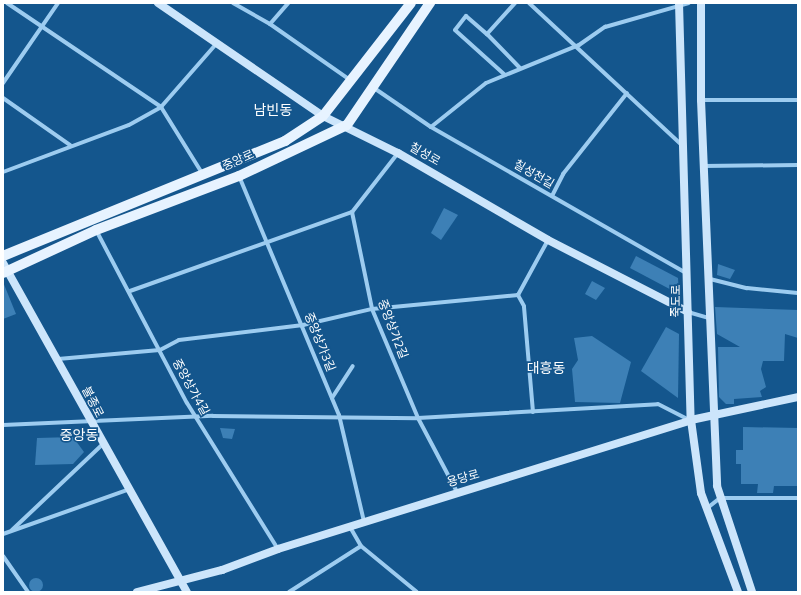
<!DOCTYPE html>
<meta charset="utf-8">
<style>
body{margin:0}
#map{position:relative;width:801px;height:595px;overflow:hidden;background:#14568d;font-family:Mulish,"Noto Sans KR",sans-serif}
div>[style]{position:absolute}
.building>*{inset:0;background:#3d80b6}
.round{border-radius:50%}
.street>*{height:4px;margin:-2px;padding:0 2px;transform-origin:2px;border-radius:2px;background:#9dccf0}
.secondary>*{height:8px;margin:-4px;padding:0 4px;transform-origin:4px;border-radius:4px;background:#cce5fb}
.primary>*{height:10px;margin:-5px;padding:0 5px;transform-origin:5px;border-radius:5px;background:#e7f3ff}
span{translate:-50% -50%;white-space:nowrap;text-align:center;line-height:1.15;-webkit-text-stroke:3.5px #14568d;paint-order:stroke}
.street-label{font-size:12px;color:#fff}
.quarter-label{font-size:14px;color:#fff}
.frame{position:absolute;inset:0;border:4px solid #fff;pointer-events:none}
</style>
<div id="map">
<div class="building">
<i style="clip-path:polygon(444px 208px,458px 215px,441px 240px,431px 233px)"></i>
<i style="clip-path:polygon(636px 256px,678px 278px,679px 294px,630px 268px)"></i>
<i style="clip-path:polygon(718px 264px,735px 270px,730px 279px,717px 275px)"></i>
<i style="clip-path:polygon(592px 281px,605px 288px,596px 300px,585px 294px)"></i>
<i style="clip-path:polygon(3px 282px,16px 314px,3px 319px)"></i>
<i style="clip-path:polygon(715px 307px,798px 310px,798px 338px,785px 334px,784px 361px,763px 361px,761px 369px,766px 387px,760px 391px,762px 397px,734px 399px,734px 404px,726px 404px,719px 397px,718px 347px,740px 347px,717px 334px)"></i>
<i style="clip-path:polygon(666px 327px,679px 334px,678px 398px,641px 371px)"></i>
<i style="clip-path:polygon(592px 336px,631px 362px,620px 403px,575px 402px,572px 369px,578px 360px,574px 338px)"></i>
<i style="clip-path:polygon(743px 427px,798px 428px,798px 486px,774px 486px,773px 493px,757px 493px,758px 484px,741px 484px,741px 464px,736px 464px,736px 450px,743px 450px)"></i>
<i style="clip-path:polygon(220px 428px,235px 429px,232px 439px,223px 438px)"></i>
<i style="clip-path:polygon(73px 437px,84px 452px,73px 464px,35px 465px,37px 438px)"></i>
<i class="round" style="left:29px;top:578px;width:14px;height:14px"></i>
</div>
<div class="street">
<i style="left:7px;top:3px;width:186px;rotate:34deg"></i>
<i style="left:161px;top:107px;width:78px;rotate:58.2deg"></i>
<i style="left:233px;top:3px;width:43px;rotate:29.6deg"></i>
<i style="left:270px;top:24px;width:98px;rotate:35deg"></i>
<i style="left:529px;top:3px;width:210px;rotate:42.9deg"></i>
<i style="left:270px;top:24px;width:28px;rotate:-49deg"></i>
<i style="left:487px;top:34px;width:47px;rotate:45.9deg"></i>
<i style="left:505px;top:75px;width:67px;rotate:-138deg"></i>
<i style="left:455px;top:30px;width:18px;rotate:-52deg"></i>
<i style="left:466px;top:16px;width:28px;rotate:41deg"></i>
<i style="left:487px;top:34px;width:42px;rotate:-47.9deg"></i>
<i style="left:3px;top:83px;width:97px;rotate:-55.5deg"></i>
<i style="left:374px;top:88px;width:69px;rotate:34.4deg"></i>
<i style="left:431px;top:127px;width:294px;rotate:29.8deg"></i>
<i style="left:3px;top:98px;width:82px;rotate:35deg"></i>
<i style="left:701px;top:100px;width:97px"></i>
<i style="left:431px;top:127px;width:70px;rotate:-38.7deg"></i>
<i style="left:486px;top:83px;width:100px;rotate:-22.2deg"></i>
<i style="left:579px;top:45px;width:32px;rotate:-35deg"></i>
<i style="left:605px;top:27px;width:87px;rotate:-15.9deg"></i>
<i style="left:398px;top:153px;width:75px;rotate:127.9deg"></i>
<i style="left:352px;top:212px;width:99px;rotate:78.3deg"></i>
<i style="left:372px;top:309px;width:118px;rotate:67.1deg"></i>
<i style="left:418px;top:418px;width:84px;rotate:62.2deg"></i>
<i style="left:703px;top:166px;width:95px;rotate:-0.6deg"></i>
<i style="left:3px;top:172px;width:134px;rotate:-20.5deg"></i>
<i style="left:129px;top:125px;width:37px;rotate:-29deg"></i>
<i style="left:161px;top:107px;width:85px;rotate:-48.8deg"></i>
<i style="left:239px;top:176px;width:259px;rotate:67.3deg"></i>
<i style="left:339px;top:415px;width:110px;rotate:76.8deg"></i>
<i style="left:552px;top:196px;width:25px;rotate:-63deg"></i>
<i style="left:563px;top:174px;width:103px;rotate:-51.7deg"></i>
<i style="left:96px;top:230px;width:195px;rotate:62.3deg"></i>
<i style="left:187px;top:403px;width:172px;rotate:58.1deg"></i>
<i style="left:710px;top:279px;width:38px;rotate:14deg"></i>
<i style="left:747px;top:288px;width:51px;rotate:5.6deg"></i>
<i style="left:130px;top:291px;width:236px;rotate:-19.6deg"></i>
<i style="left:688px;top:312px;width:22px;rotate:16deg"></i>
<i style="left:58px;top:359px;width:102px;rotate:-5deg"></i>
<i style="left:160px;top:350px;width:21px;rotate:-28deg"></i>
<i style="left:179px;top:340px;width:125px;rotate:-6.9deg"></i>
<i style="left:303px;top:325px;width:71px;rotate:-13.1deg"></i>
<i style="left:372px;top:309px;width:147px;rotate:-5.5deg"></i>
<i style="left:332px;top:398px;width:38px;rotate:-57deg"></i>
<i style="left:533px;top:412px;width:106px;rotate:-94.9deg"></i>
<i style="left:524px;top:306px;width:13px;rotate:-119deg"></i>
<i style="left:518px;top:295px;width:63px;rotate:-61.4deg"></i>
<i style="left:3px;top:425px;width:210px;rotate:-2.5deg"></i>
<i style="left:213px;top:416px;width:205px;rotate:0.6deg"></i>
<i style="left:418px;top:418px;width:240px;rotate:-3.3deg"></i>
<i style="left:658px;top:404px;width:34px;rotate:27deg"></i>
<i style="left:706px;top:509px;width:18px;rotate:-38deg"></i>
<i style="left:720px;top:498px;width:78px"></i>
<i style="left:350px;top:527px;width:22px;rotate:60deg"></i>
<i style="left:361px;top:546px;width:72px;rotate:39.4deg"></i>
<i style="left:12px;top:530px;width:124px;rotate:-43.4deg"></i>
<i style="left:3px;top:534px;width:132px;rotate:-19.5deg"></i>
<i style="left:3px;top:556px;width:44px;rotate:55.2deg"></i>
<i style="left:289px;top:592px;width:85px;rotate:-32.6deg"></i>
</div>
<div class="secondary">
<i style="left:158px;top:3px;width:200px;rotate:34.4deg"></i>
<i style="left:323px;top:116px;width:84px;rotate:26.3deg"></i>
<i style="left:398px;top:153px;width:173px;rotate:30.1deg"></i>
<i style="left:548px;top:240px;width:157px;rotate:27.2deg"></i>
<i style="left:679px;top:3px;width:417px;rotate:88.4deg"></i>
<i style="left:691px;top:420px;width:74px;rotate:82.2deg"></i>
<i style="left:701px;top:493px;width:106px;rotate:69.5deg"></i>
<i style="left:701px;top:3px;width:97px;rotate:90deg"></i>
<i style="left:701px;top:100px;width:386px;rotate:87.6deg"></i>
<i style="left:717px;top:486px;width:112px;rotate:71.7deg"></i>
<i style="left:3px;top:263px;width:377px;rotate:60.8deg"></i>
<i style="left:137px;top:592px;width:88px;rotate:-14.5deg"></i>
<i style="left:222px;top:570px;width:60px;rotate:-20.6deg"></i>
<i style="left:278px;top:549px;width:433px;rotate:-17.3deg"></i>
<i style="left:691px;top:420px;width:109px;rotate:-12.1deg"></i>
</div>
<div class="primary">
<i style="left:3px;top:256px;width:305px;rotate:-22.2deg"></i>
<i style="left:285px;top:141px;width:45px;rotate:-33.3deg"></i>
<i style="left:323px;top:116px;width:143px;rotate:-52.1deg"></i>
<i style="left:3px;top:273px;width:102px;rotate:-24.8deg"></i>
<i style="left:96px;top:230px;width:153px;rotate:-20.7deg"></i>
<i style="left:239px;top:176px;width:119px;rotate:-25.3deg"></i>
<i style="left:347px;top:125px;width:148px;rotate:-55.8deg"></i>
</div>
<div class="street-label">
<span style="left:425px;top:154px;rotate:30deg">칠성로</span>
<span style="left:238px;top:160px;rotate:-24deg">중앙로</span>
<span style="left:534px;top:174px;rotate:30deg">칠성천길</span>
<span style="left:676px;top:301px;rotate:-90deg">죽도로</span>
<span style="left:393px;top:329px;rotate:69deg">중앙상가2길</span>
<span style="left:320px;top:342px;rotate:68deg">중앙상가3길</span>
<span style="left:191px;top:387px;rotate:61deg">중앙상가4길</span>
<span style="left:93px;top:402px;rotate:63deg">불종로</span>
<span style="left:463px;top:478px;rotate:-16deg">용당로</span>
</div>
<div class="quarter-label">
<span style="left:273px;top:110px">남빈동</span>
<span style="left:546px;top:368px">대흥동</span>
<span style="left:79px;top:435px">중앙동</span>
</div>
<div class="frame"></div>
</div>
